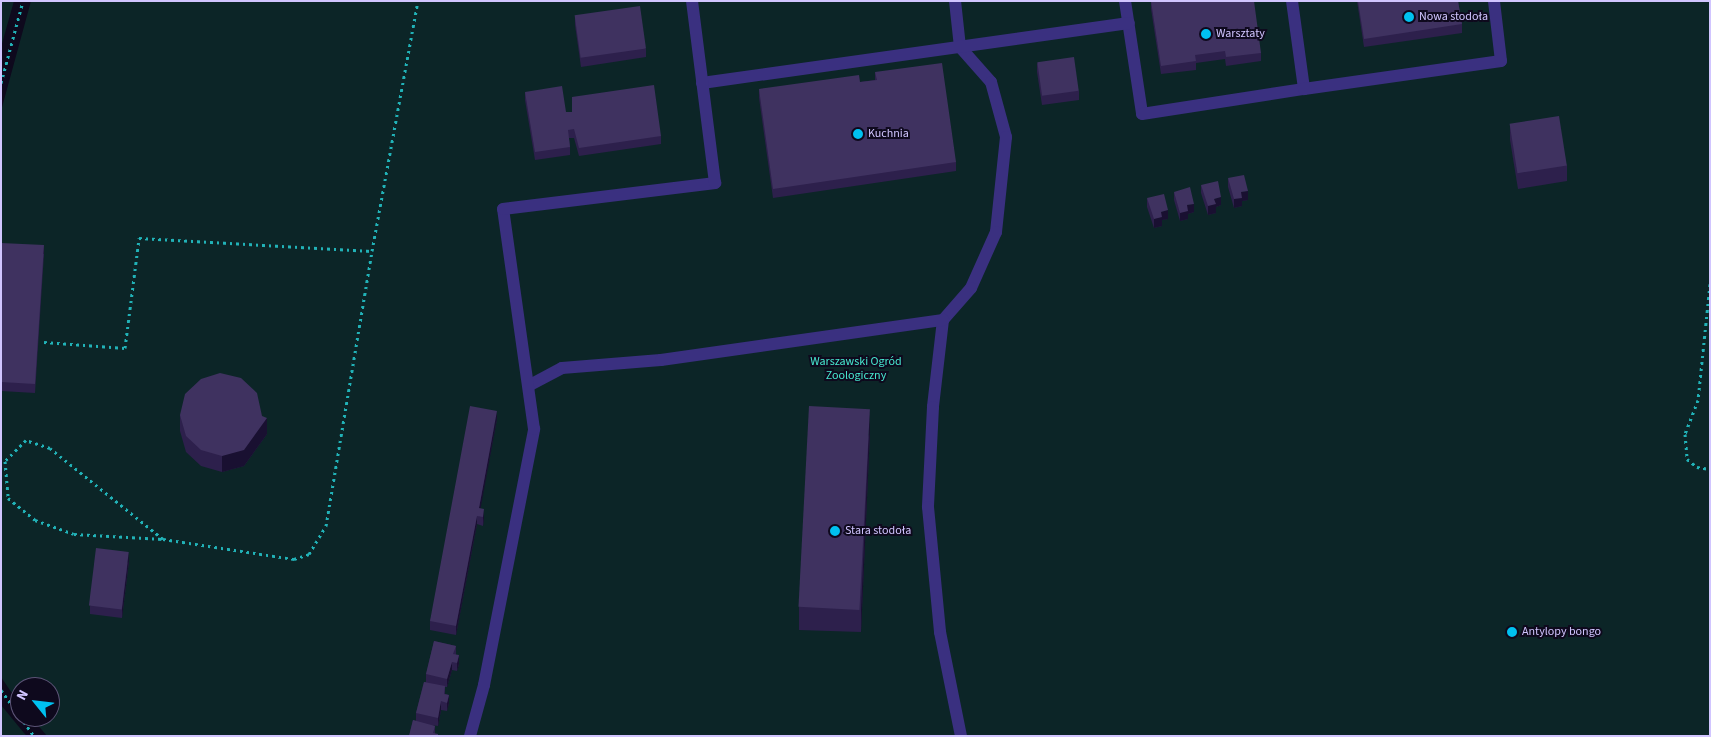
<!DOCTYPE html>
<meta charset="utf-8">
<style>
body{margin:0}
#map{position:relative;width:1711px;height:737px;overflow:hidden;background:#0e091d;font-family:"Source Sans 3",sans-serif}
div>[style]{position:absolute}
.green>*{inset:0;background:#0c2527}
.path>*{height:3px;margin-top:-1.5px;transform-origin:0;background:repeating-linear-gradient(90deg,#21b2b7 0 2.5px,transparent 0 6.5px)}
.service>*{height:12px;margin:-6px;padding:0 6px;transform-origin:6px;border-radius:6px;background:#3a3080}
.wall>*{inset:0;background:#2d204c}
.shaded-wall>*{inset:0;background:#191031;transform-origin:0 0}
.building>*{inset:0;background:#3f3260;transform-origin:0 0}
.dots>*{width:14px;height:14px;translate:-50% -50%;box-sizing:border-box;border:2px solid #0e091d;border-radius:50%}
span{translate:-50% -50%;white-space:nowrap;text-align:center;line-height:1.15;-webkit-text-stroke:4px #0e091d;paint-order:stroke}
.poi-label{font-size:12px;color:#d1c5ff}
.left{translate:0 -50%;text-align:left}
.park-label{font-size:12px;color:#47e9d0}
.frame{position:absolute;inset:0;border:2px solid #d1c5ff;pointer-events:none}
.north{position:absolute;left:10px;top:677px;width:50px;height:50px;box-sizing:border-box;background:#0e091d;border:1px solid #5c5477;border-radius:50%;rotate:299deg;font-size:14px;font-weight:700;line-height:20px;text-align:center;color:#d1c5ff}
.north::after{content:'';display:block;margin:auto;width:18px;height:22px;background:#00c1f0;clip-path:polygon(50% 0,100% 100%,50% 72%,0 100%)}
</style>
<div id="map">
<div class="green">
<i style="clip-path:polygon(1px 1px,14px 1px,1px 47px)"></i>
<i style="clip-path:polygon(31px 1px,1710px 1px,1710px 736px,47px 736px,31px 717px,50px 717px,50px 687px,20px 687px,20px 705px,1px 677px,1px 111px)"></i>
<i style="clip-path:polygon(1px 705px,24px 733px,27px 736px,1px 736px)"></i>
</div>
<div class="path">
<i style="left:1px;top:83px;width:85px;rotate:-75deg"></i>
<i style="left:1710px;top:284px;width:117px;rotate:95.9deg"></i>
<i style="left:1698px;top:400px;width:36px;rotate:111deg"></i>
<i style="left:1685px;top:434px;width:25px;rotate:85deg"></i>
<i style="left:1687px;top:459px;width:13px;rotate:39deg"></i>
<i style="left:1697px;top:467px;width:13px;rotate:9deg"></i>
<i style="left:44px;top:342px;width:81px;rotate:4.2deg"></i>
<i style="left:125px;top:348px;width:111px;rotate:-82.7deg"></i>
<i style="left:139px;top:238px;width:233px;rotate:3.2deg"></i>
<i style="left:372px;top:251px;width:254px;rotate:-79.6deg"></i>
<i style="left:163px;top:539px;width:145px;rotate:-141.2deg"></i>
<i style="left:50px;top:448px;width:25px;rotate:-162deg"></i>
<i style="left:26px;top:440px;width:30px;rotate:135deg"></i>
<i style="left:5px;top:461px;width:37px;rotate:85deg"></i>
<i style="left:8px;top:498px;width:35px;rotate:39deg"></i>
<i style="left:35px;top:520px;width:41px;rotate:19.7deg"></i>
<i style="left:74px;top:534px;width:89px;rotate:3.2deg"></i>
<i style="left:163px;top:539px;width:133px;rotate:8.7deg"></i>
<i style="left:294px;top:559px;width:16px;rotate:-18deg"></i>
<i style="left:309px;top:554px;width:33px;rotate:-59deg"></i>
<i style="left:326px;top:526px;width:279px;rotate:-80.5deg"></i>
<i style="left:1px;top:690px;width:57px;rotate:54.3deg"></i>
</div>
<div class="service">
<i style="left:955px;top:1px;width:46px;rotate:83.8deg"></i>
<i style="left:960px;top:47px;width:47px;rotate:48.5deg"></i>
<i style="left:991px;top:82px;width:57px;rotate:74.7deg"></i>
<i style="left:1006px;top:137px;width:96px;rotate:96deg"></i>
<i style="left:996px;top:232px;width:61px;rotate:114.1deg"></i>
<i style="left:971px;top:288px;width:43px;rotate:131.2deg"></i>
<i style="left:943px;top:320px;width:88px;rotate:96.6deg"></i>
<i style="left:933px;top:407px;width:100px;rotate:92.9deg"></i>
<i style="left:928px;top:507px;width:126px;rotate:84.5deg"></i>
<i style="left:940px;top:632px;width:106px;rotate:78.6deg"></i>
<i style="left:1125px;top:1px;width:114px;rotate:81.4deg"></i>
<i style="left:1142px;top:114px;width:164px;rotate:-8.8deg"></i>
<i style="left:1292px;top:1px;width:89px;rotate:82.2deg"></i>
<i style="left:1304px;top:89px;width:199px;rotate:-8.1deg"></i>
<i style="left:1501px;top:61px;width:60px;rotate:-96.7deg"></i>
<i style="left:702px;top:83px;width:431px;rotate:-8deg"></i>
<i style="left:530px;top:385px;width:36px;rotate:-28deg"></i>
<i style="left:562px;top:368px;width:99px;rotate:-4.6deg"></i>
<i style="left:661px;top:360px;width:285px;rotate:-8.1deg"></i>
<i style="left:470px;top:736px;width:53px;rotate:-74.6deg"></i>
<i style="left:484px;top:685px;width:261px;rotate:-78.9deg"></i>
<i style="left:534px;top:429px;width:222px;rotate:-98deg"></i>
<i style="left:503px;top:209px;width:214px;rotate:-7deg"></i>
<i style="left:715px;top:183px;width:183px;rotate:-97.2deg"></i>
</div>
<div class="wall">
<i style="clip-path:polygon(1151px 1px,1261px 53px,1261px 61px,1226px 66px,1225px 59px,1196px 63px,1196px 70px,1161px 74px,1151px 9px)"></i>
<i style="clip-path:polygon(1357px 1px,1458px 1px,1462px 24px,1462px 33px,1364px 47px)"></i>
<i style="clip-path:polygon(575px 16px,646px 49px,646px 57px,581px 67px,575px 25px)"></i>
<i style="clip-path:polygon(1037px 63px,1079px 91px,1079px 100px,1042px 105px,1037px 72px)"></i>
<i style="clip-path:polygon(875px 72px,956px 162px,956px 171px,773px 198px,759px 98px,759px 89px,860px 82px,875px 80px)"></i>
<i style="clip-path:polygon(525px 92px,566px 112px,661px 136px,661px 144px,579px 156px,574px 138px,569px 138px,570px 147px,570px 155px,535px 160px,525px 100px)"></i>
<i style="clip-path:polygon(1510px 124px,1567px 165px,1567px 181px,1518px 189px,1510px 140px)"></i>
<i style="clip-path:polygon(1228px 178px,1248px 200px,1242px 201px,1242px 206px,1234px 208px,1228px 187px)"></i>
<i style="clip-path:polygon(1201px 185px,1221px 205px,1216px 207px,1216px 213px,1208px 215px,1201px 193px)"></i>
<i style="clip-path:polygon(1174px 192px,1194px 212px,1188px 214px,1188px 219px,1180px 221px,1174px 200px)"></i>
<i style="clip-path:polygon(1147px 198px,1168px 219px,1162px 220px,1162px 226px,1154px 228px,1147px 207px)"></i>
<i style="clip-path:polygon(1px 243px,44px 254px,35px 393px,1px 391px)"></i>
<i style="clip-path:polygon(180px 415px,262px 416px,267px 434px,244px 466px,222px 472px,201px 466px,186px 452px,180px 431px)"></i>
<i style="clip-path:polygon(497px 419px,480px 508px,484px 518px,483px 526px,477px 524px,456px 635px,430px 630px,430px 621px)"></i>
<i style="clip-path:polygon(870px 432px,861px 632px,799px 630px,799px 607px)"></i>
<i style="clip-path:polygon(129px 561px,122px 618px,90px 614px,90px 606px)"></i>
<i style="clip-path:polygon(434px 641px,456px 646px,456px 655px,459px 655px,459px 664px,457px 671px,452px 670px,447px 687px,445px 687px,445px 694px,449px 695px,449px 703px,447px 711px,441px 710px,438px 726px,431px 725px,435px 726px,435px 734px,438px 734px,438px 736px,409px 736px,413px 720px,416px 721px,416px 713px,424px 682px,426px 682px,426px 674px)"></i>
</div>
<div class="shaded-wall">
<i style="clip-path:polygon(1248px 191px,1248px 200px,1242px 201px,1242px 206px,1234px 208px,1234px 199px,1241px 192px)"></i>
<i style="clip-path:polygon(1221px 197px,1221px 205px,1216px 207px,1216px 213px,1208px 215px,1208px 206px,1214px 199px)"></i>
<i style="clip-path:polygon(1194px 204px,1194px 212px,1188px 214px,1188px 219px,1180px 221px,1180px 213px,1187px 205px)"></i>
<i style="clip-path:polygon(1168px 210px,1168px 219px,1162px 220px,1162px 226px,1154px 228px,1154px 219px,1161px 212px)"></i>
<i style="left:44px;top:245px;width:9px;height:139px;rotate:90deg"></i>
<i style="clip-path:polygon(870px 409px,870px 432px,861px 632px,861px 610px)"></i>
<i style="clip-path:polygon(497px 411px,497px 419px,479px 517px,479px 508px)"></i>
<i style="clip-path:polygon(267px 418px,267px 434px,244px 466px,222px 472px,222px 456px)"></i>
<i style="clip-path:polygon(484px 509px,484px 518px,483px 526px,483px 517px)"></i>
<i style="clip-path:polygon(477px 516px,477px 524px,456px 635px,456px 626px)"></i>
<i style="clip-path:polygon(129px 552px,129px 561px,122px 618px,122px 609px)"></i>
<i style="clip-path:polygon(459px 655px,459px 664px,457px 671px,457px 663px)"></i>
<i style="clip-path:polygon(452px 662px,452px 670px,447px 687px,447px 679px)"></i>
<i style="clip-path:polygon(449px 695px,449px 703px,447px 711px,447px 703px)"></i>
<i style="clip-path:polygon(441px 701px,441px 710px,438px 726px,438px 718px)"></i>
</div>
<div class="building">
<i style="clip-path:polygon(1151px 1px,1254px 1px,1261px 53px,1226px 57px,1225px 51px,1195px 55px,1196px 61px,1161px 66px)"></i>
<i style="clip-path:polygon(1358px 1px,1458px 1px,1462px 24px,1364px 39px)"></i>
<i style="left:640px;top:6px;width:43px;height:66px;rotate:82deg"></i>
<i style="left:1074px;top:57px;width:34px;height:37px;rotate:82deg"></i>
<i style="clip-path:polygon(942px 63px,956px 162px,773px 189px,759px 89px,859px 75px,860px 82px,877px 80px,875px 72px)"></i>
<i style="clip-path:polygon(654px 85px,661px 136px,579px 148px,574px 129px,568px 130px,570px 147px,535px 152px,525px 92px,562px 86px,566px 112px,572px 112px,572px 97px)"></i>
<i style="left:1559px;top:116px;width:50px;height:50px;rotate:81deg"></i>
<i style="clip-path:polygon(1244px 175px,1248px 191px,1241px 192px,1242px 198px,1234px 199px,1228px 178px)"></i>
<i style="clip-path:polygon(1218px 181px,1221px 197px,1214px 199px,1216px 204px,1208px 206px,1201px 185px)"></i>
<i style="clip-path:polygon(1190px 187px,1194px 204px,1187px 205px,1188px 211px,1180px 213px,1174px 192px)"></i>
<i style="clip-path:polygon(1164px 194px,1168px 210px,1161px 212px,1162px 217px,1154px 219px,1147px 198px)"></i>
<i style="clip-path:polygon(1px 243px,44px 245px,35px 384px,1px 382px)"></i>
<i style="clip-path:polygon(220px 373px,241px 378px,257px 393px,262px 416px,267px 418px,244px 450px,222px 456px,201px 450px,186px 436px,180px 415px,185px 394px,201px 379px)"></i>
<i style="clip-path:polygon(470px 406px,497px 411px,479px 508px,484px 509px,483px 517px,477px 516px,456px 626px,430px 621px)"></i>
<i style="left:809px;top:406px;width:61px;height:201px;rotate:3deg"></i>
<i style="left:96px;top:548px;width:33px;height:58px;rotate:7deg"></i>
<i style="clip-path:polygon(434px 641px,456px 646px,453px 654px,459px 655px,457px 663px,452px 662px,447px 679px,426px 674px)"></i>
<i style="clip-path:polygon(424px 682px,445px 686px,444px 694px,449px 695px,447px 703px,441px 701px,438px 718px,416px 713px)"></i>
<i style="clip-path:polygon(413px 720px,435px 726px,433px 733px,438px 734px,438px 736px,409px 736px)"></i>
</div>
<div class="dots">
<i style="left:1409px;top:17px;background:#00c1f0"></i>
<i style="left:1206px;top:34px;background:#00c1f0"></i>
<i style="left:858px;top:134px;background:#00c1f0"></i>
<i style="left:835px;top:531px;background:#00c1f0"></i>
<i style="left:1512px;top:632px;background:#00c1f0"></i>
</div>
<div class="poi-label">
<span class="left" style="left:1419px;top:17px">Nowa stodoła</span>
<span class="left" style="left:1216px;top:34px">Warsztaty</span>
<span class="left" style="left:868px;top:134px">Kuchnia</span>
<span class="left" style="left:845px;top:531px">Stara stodoła</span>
<span class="left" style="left:1522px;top:632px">Antylopy bongo</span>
</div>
<div class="park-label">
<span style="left:856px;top:369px">Warszawski Ogród<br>Zoologiczny</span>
</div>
<div class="frame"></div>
<div class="north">N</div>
</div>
